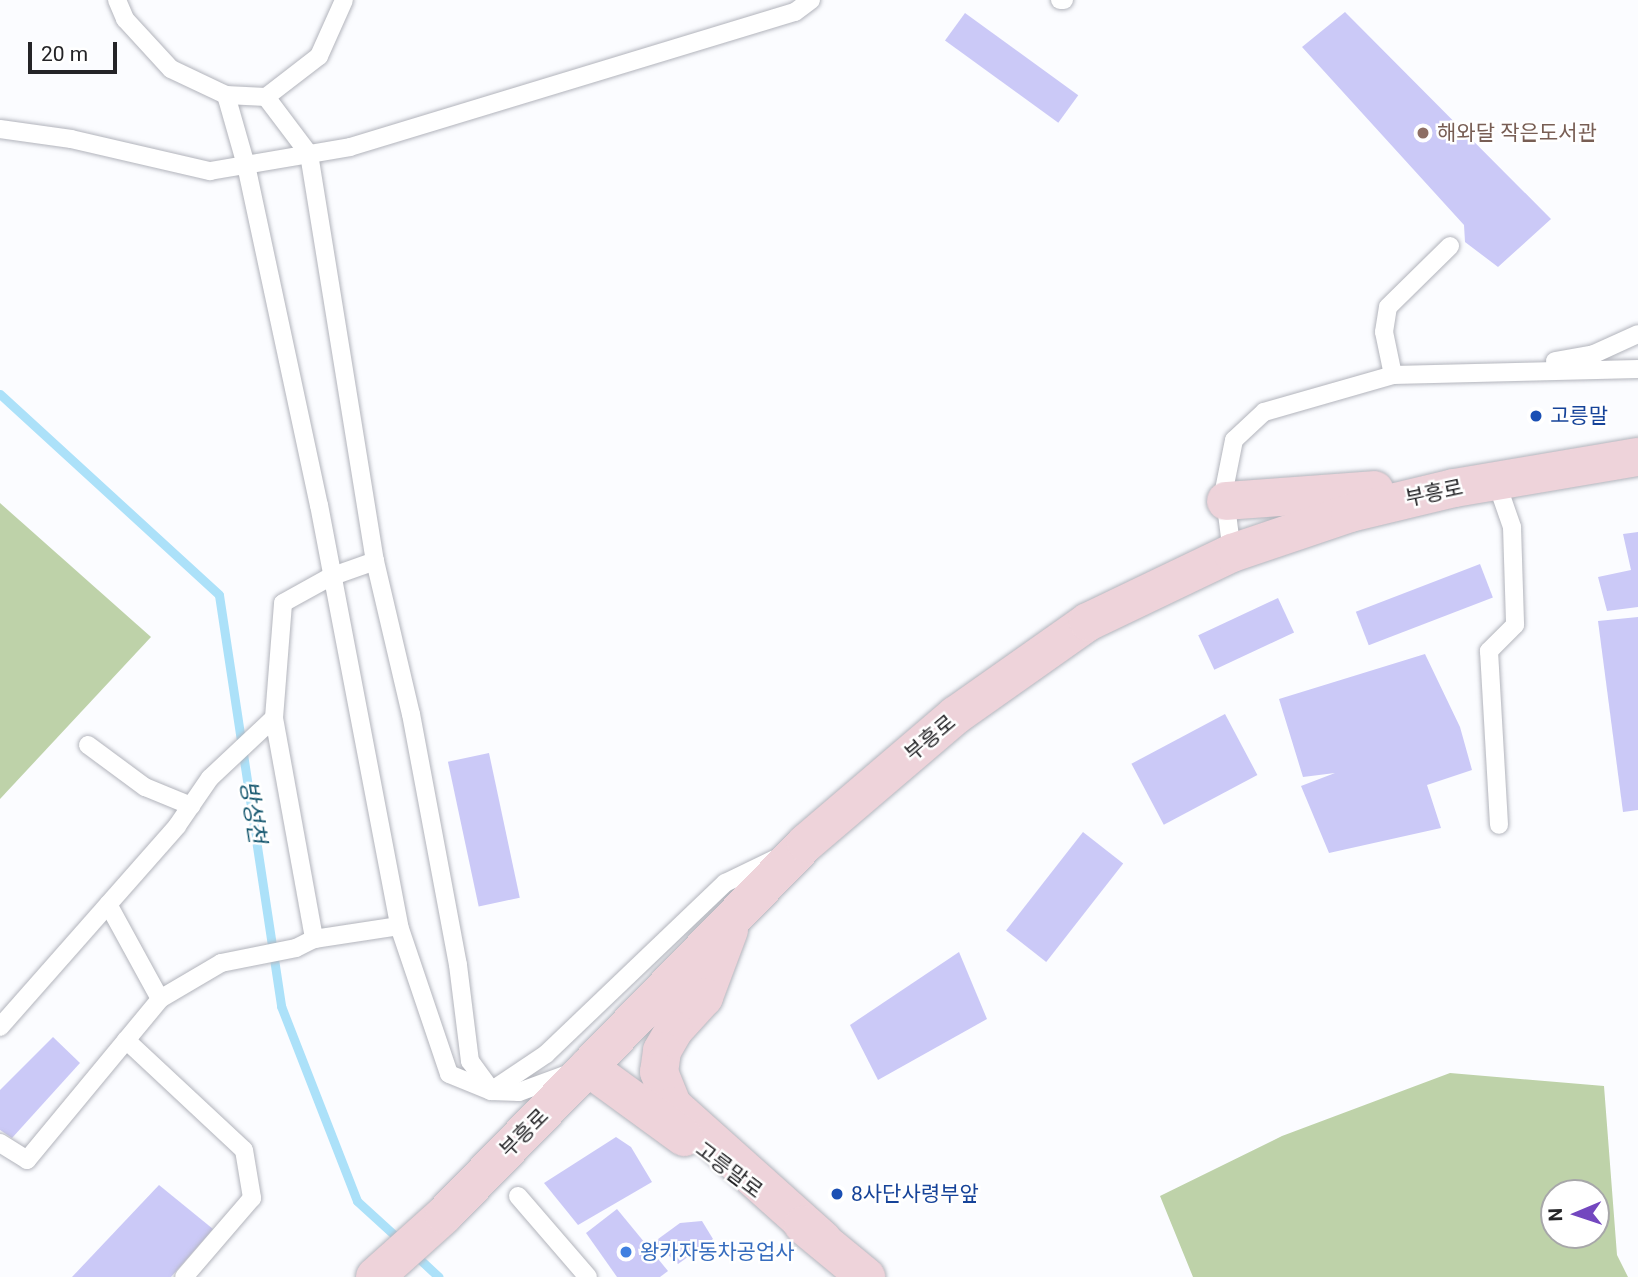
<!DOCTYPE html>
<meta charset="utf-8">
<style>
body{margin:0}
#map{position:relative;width:1638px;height:1277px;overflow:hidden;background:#fbfcff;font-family:Roboto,"Noto Sans KR",sans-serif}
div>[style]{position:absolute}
.green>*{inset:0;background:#bed2a9}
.stream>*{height:9px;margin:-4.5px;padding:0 4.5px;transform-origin:4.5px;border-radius:4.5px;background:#ace1f9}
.building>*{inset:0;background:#cbc9f7;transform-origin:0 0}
.roads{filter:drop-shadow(0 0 2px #b2b4bc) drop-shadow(0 0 2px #b2b4bc)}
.lane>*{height:18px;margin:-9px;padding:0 9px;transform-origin:9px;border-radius:9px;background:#fff}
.secondary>*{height:38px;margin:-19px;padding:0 19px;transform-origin:19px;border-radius:19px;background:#eed3da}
.dots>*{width:19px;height:19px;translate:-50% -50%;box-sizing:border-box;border:4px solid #fff;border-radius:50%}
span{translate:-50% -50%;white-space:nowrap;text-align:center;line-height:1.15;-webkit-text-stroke:5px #fff;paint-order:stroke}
.education-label{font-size:21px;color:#785e54}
.left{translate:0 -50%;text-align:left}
.transit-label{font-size:21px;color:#164399}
.street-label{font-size:21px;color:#242427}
.shop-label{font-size:21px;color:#366cbe}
.water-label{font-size:23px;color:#14566e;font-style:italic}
.north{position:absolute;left:1540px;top:1179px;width:70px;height:70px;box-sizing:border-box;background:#fff;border:2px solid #a7a7a9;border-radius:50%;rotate:268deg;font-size:19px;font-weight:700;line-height:28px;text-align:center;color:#242427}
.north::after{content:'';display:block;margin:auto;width:24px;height:32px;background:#7347bf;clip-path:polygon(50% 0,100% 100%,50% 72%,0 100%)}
.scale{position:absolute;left:28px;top:42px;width:89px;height:32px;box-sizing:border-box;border:4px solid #242427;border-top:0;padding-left:9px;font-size:21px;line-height:24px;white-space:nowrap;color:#242427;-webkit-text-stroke:5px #fff;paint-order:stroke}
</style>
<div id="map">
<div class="green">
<i style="clip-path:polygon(0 503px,151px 637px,0 799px)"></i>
<i style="clip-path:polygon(evenodd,1450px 1073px,1604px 1086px,1617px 1255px,1628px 1277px,1193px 1277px,1160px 1196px,1282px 1136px,1450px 1073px,1596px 1193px,1596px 1235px,1554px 1235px,1554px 1193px,1596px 1193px)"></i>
</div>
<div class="stream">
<i style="left:0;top:394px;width:297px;rotate:42.5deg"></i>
<i style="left:219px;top:595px;width:416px;rotate:81.4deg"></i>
<i style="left:281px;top:1006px;width:209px;rotate:68.7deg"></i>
<i style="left:357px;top:1201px;width:59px;rotate:42.3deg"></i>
<i style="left:413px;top:1253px;width:35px;rotate:43deg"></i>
</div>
<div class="building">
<i style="clip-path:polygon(1345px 12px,1551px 219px,1498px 267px,1465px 242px,1464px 225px,1302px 47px)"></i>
<i style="left:965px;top:13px;width:140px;height:34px;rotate:36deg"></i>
<i style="clip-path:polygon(1638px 532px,1638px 607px,1607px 611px,1598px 577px,1631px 570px,1623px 534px)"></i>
<i style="left:1480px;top:564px;width:36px;height:133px;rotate:69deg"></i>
<i style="left:1278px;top:598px;width:38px;height:88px;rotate:65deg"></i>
<i style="clip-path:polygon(1638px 617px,1638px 810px,1623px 812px,1598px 621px)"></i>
<i style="clip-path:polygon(1425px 654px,1460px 727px,1472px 770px,1427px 785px,1441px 828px,1329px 853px,1301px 786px,1335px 773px,1303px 777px,1279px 699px)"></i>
<i style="left:1225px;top:714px;width:69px;height:106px;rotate:62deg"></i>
<i style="left:489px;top:753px;width:148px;height:42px;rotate:78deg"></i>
<i style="left:1083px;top:832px;width:51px;height:125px;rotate:38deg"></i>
<i style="clip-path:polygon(959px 952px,987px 1019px,878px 1080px,850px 1025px)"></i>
<i style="clip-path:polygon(53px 1037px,80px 1063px,12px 1138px,0 1130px,0 1090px)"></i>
<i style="clip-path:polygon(616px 1137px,631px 1147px,652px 1182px,578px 1225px,544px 1183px)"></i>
<i style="clip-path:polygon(159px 1185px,213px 1229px,171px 1277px,72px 1277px)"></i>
<i style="clip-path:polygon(617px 1209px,668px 1271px,660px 1277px,617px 1277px,586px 1233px)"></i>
<i style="clip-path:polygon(702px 1221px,713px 1239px,678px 1264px,654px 1242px,680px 1223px)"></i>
</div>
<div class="roads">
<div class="lane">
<i style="left:117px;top:0;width:21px;rotate:67deg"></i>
<i style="left:125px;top:19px;width:68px;rotate:47.4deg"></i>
<i style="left:171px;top:69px;width:61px;rotate:25.3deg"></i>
<i style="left:226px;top:95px;width:40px;rotate:2.9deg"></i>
<i style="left:266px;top:97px;width:67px;rotate:-37.7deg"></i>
<i style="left:319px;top:56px;width:61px;rotate:-65.9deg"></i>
<i style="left:1060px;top:0;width:4px"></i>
<i style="left:226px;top:95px;width:73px;rotate:74.1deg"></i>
<i style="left:246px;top:165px;width:348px;rotate:77.9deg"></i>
<i style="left:319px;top:505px;width:429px;rotate:79.2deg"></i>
<i style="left:399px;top:926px;width:156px;rotate:71.3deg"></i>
<i style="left:449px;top:1074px;width:45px;rotate:22deg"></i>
<i style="left:491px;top:1091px;width:28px;rotate:2deg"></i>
<i style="left:519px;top:1092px;width:52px;rotate:-20.2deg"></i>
<i style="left:266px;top:97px;width:71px;rotate:53deg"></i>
<i style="left:309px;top:154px;width:412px;rotate:80.8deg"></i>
<i style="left:375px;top:561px;width:157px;rotate:76.8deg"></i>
<i style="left:411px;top:714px;width:255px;rotate:79.4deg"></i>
<i style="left:458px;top:965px;width:97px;rotate:82.9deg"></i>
<i style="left:470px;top:1061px;width:36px;rotate:54deg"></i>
<i style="left:0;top:129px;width:72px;rotate:8deg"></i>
<i style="left:71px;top:139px;width:143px;rotate:13deg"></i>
<i style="left:210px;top:171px;width:142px;rotate:-9.7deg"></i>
<i style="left:350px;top:147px;width:465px;rotate:-16.9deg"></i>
<i style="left:795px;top:12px;width:20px;rotate:-37deg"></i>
<i style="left:1555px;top:361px;width:40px;rotate:-10deg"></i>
<i style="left:1594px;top:354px;width:48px;rotate:-24.4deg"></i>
<i style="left:1393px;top:375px;width:44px;rotate:-101.8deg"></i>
<i style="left:1384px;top:332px;width:25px;rotate:-81deg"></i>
<i style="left:1388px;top:307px;width:87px;rotate:-44.5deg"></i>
<i style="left:1496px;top:481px;width:49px;rotate:70.8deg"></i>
<i style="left:1512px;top:527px;width:98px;rotate:88.2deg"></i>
<i style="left:1515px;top:625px;width:37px;rotate:135deg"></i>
<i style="left:1489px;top:651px;width:174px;rotate:86.7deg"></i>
<i style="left:1232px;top:553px;width:64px;rotate:-97.2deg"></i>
<i style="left:1224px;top:490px;width:51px;rotate:-78.7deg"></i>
<i style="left:1234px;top:440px;width:41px;rotate:-43deg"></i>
<i style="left:1264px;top:412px;width:134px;rotate:-16deg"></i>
<i style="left:1393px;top:375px;width:245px;rotate:-1.4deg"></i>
<i style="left:274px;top:718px;width:225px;rotate:79.7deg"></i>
<i style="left:88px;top:745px;width:71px;rotate:36.4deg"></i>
<i style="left:145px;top:787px;width:50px;rotate:22.4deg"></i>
<i style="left:160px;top:999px;width:71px;rotate:-30.5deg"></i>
<i style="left:221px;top:963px;width:76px;rotate:-11.3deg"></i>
<i style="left:296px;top:948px;width:20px;rotate:-27deg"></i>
<i style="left:314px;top:939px;width:86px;rotate:-8.7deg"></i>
<i style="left:0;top:1027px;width:268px;rotate:-48.6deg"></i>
<i style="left:177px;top:826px;width:58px;rotate:-55.5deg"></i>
<i style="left:210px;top:778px;width:88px;rotate:-43.2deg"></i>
<i style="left:274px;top:718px;width:115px;rotate:-85.5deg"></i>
<i style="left:283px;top:603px;width:54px;rotate:-29deg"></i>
<i style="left:330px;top:577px;width:48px;rotate:-19.6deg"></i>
<i style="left:126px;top:1040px;width:161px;rotate:43deg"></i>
<i style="left:244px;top:1150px;width:49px;rotate:80.5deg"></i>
<i style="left:252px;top:1198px;width:104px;rotate:130.7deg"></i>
<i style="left:491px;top:1091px;width:66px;rotate:-33.9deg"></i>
<i style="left:546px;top:1054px;width:248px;rotate:-43.7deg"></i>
<i style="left:725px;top:883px;width:55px;rotate:-25.6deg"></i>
<i style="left:0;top:1143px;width:32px;rotate:32deg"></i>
<i style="left:27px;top:1160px;width:209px;rotate:-50.4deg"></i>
<i style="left:160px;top:999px;width:108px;rotate:-118.7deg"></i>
<i style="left:518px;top:1196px;width:107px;rotate:49.2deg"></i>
</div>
<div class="secondary">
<i style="left:1226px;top:501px;width:149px;rotate:-4.2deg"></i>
<i style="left:729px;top:930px;width:72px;rotate:110.5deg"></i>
<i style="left:704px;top:997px;width:45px;rotate:132.3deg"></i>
<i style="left:674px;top:1030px;width:24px;rotate:120deg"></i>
<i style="left:662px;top:1051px;width:21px;rotate:98deg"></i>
<i style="left:659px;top:1072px;width:37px;rotate:68deg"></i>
<i style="left:673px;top:1106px;width:201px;rotate:41.8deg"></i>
<i style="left:588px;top:1067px;width:119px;rotate:36.1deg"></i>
<i style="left:803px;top:1225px;width:82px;rotate:39.5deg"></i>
<i style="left:375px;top:1277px;width:93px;rotate:-41.9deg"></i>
<i style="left:444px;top:1215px;width:519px;rotate:-45.78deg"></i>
<i style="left:806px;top:843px;width:197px;rotate:-40.5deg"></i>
<i style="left:956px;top:715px;width:161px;rotate:-35.2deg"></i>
<i style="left:1088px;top:622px;width:160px;rotate:-25.6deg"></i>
<i style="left:1232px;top:553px;width:125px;rotate:-18.7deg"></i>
<i style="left:1350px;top:513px;width:107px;rotate:-13.5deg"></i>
<i style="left:1454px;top:488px;width:187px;rotate:-9.6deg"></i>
</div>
</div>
<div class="dots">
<i style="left:1423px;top:133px;background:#8d6e63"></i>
<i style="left:1536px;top:416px;background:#1a4fb4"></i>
<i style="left:837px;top:1194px;background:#1a4fb4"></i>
<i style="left:626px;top:1252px;background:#3f7fe0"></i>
</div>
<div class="education-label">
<span class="left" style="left:1437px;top:133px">해와달 작은도서관</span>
</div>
<div class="transit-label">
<span class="left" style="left:1550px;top:416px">고릉말</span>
<span class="left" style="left:851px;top:1194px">8사단사령부앞</span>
</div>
<div class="street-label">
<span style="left:1434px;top:493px;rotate:-12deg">부흥로</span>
<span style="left:930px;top:738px;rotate:-40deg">부흥로</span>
<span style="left:524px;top:1133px;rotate:-45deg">부흥로</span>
<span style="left:729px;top:1170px;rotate:37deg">고릉말로</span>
</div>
<div class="shop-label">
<span class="left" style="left:640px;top:1252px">왕카자동차공업사</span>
</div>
<div class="water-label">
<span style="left:252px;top:812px;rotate:81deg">방성천</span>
</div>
<div class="north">N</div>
<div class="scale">20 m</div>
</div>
